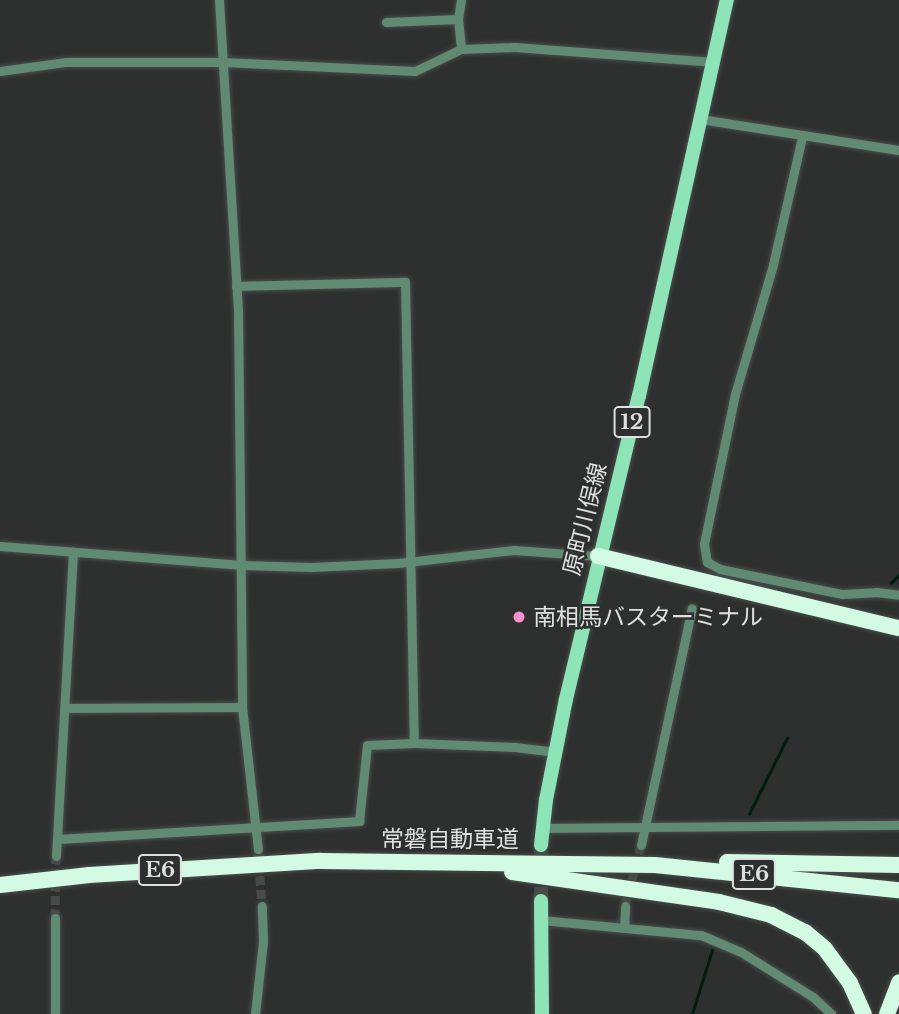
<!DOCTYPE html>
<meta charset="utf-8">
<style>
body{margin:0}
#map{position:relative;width:899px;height:1014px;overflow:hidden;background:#2d302e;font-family:"Libre Baskerville","Noto Sans JP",serif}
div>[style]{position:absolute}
.stream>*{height:2.5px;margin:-1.25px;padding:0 1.25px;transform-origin:1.25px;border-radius:1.25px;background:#001d0e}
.minor-tunnel>*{height:9px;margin-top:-4.5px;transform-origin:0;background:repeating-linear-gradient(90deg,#484b49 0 9px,transparent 0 13.5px)}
.primary-tunnel>*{height:14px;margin-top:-7px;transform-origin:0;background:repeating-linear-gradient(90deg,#484b49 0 14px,transparent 0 21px)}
.roads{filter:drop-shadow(0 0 2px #494c4a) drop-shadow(0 0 2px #494c4a)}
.minor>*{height:9px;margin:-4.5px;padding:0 4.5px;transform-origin:4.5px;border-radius:4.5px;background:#618a73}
.primary>*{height:14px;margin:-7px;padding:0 7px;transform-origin:7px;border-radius:7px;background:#8de5b7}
.motorway>*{height:16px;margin:-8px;padding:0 8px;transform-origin:8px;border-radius:8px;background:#d3fae3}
.dots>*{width:19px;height:19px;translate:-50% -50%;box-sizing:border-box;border:4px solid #2d302e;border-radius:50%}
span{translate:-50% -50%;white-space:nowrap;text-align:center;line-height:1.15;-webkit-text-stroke:5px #2d302e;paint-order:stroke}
.shield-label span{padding:2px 5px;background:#2d302e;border:2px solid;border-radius:5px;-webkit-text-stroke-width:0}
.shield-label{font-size:21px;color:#dfe1e0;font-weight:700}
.street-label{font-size:23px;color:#dfe1e0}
.poi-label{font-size:23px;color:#dfe1e0}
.left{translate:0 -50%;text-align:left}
</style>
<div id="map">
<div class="stream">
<i style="left:891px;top:583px;width:11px;rotate:-45deg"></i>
<i style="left:749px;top:814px;width:85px;rotate:-63.4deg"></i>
<i style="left:692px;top:1014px;width:67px;rotate:-72.6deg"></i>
</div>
<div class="minor-tunnel">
<i style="left:258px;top:849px;width:57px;rotate:86deg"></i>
<i style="left:625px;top:906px;width:63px;rotate:-75.3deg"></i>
<i style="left:55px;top:918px;width:62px;rotate:-89.1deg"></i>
</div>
<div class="primary-tunnel">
<i style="left:541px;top:845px;width:56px;rotate:90deg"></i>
</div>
<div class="roads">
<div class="minor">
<i style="left:219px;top:0;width:310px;rotate:86.5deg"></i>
<i style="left:238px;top:309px;width:398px;rotate:89.4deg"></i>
<i style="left:242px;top:707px;width:143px;rotate:83.6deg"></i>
<i style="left:461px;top:0;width:19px;rotate:99deg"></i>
<i style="left:458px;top:19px;width:30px;rotate:84deg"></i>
<i style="left:386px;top:22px;width:72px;rotate:-2.4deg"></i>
<i style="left:0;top:71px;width:67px;rotate:-7.8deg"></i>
<i style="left:66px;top:62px;width:157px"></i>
<i style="left:223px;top:62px;width:192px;rotate:2.7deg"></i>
<i style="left:415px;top:71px;width:51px;rotate:-25.6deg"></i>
<i style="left:461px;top:49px;width:54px;rotate:-2.1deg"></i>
<i style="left:515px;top:47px;width:200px;rotate:4.3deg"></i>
<i style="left:700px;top:119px;width:201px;rotate:8.9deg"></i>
<i style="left:802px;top:137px;width:131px;rotate:102.8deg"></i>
<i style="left:773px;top:265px;width:134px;rotate:106.4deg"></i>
<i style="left:735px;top:394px;width:153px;rotate:101.7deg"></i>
<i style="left:704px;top:544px;width:18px;rotate:81deg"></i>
<i style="left:707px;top:562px;width:15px;rotate:28deg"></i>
<i style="left:720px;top:569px;width:125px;rotate:11.6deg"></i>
<i style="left:842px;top:594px;width:34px;rotate:-3deg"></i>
<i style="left:876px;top:592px;width:23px;rotate:7deg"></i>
<i style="left:236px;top:286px;width:169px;rotate:-1.4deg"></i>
<i style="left:405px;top:282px;width:461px;rotate:88.9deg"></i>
<i style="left:0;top:546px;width:243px;rotate:4.5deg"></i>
<i style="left:242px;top:565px;width:69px;rotate:1.7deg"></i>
<i style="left:311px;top:567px;width:87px;rotate:-2.6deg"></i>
<i style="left:398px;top:563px;width:117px;rotate:-6.4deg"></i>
<i style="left:514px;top:550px;width:84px;rotate:4.1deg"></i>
<i style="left:65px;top:708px;width:177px;rotate:-0.3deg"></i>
<i style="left:543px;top:828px;width:356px;rotate:-0.5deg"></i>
<i style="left:58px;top:839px;width:302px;rotate:-3.4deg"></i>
<i style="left:359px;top:821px;width:76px;rotate:-84deg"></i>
<i style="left:367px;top:745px;width:47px;rotate:-2.4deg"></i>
<i style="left:414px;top:743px;width:101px;rotate:2.3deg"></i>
<i style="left:515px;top:747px;width:39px;rotate:7deg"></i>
<i style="left:641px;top:845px;width:242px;rotate:-77.9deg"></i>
<i style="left:56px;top:856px;width:305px;rotate:-86.8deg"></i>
<i style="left:541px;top:920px;width:161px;rotate:5.4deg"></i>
<i style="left:701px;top:935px;width:43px;rotate:23deg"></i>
<i style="left:741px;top:952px;width:85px;rotate:32deg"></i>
<i style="left:813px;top:997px;width:25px;rotate:43deg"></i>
<i style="left:624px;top:928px;width:22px;rotate:-87deg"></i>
<i style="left:55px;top:1014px;width:96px;rotate:-90deg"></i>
<i style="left:255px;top:1014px;width:73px;rotate:-83.7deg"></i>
<i style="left:263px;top:941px;width:35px;rotate:-92deg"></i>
</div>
<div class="primary">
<i style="left:541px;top:845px;width:45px;rotate:-83.7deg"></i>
<i style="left:546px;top:800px;width:103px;rotate:-78.8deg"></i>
<i style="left:566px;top:699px;width:312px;rotate:-76.5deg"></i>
<i style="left:639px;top:396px;width:406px;rotate:-77.5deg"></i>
<i style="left:541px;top:901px;width:113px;rotate:89.5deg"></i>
</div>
<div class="motorway">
<i style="left:598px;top:556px;width:309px;rotate:13.5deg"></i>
<i style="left:727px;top:862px;width:172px;rotate:1deg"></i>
<i style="left:512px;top:872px;width:209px;rotate:8.2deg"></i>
<i style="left:719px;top:902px;width:54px;rotate:14deg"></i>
<i style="left:771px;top:915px;width:38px;rotate:27deg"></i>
<i style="left:805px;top:932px;width:26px;rotate:40deg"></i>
<i style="left:825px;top:949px;width:42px;rotate:53.7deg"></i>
<i style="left:850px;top:983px;width:34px;rotate:66deg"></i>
<i style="left:0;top:885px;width:90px;rotate:-6.4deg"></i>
<i style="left:89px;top:875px;width:232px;rotate:-3.5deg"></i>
<i style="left:321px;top:861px;width:334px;rotate:0.7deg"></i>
<i style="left:655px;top:865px;width:245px;rotate:5.9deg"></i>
<i style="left:887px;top:1014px;width:34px;rotate:-69deg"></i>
</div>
</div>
<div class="dots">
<i style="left:519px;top:617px;background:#f890cc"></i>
</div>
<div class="shield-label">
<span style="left:632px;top:422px">12</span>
<span style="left:160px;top:870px">E6</span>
<span style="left:754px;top:874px">E6</span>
</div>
<div class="street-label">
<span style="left:585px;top:519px;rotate:-76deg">原町川俣線</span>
<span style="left:450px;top:839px">常磐自動車道</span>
</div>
<div class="poi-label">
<span class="left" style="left:533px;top:617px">南相馬バスターミナル</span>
</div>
</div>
